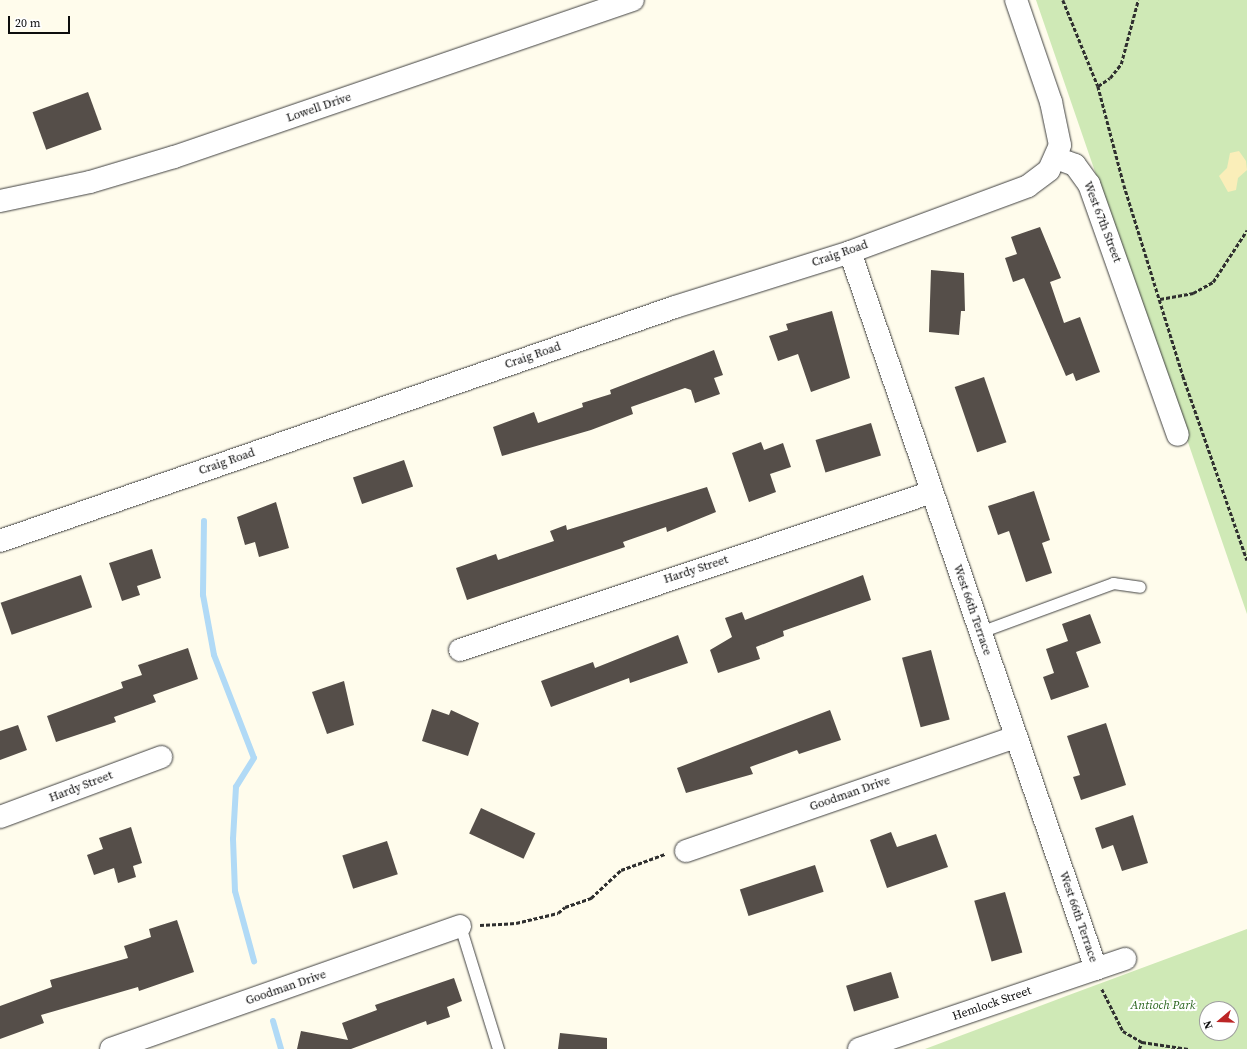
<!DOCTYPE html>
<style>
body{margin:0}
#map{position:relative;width:1247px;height:1049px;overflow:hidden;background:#fffcec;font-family:"Source Serif 4",serif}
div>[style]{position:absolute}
.green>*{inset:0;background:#cfe9b6}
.sand>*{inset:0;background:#faeeb9}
.stream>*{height:6px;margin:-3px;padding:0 3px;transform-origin:3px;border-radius:3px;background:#b1daf6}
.building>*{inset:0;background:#554e49;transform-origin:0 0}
.path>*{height:2.5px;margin-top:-1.25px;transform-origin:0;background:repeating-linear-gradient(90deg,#2f2f2f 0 4px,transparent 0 6px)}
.roads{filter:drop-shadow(0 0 1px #404040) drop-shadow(0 0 1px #404040)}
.lane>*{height:11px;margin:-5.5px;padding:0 5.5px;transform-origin:5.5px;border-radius:5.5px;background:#fff}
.street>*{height:22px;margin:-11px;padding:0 11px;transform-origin:11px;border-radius:11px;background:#fff}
span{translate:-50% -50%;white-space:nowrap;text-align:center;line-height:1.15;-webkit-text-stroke:4px #fff;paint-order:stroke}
.street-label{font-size:12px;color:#0d0d0d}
.park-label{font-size:12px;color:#29641d;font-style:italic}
.north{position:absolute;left:1199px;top:1001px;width:40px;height:40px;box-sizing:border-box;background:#fff;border:1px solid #9e9e9e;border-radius:50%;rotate:251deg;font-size:11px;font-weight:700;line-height:16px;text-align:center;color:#0d0d0d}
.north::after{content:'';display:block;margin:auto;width:14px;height:18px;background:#bc2526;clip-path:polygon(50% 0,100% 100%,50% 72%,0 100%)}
.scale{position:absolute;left:8px;top:16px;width:62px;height:18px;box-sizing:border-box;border:2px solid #0d0d0d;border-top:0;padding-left:5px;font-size:12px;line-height:14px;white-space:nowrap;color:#0d0d0d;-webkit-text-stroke:3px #fff;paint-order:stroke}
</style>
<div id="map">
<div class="green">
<i style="clip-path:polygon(1036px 0,1247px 0,1247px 614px)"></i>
<i style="clip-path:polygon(evenodd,1247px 929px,1247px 1049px,925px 1049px,1069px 995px,1247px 929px,1207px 1009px,1231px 1009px,1231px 1033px,1207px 1033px,1207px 1009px)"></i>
</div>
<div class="sand">
<i style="clip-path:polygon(1239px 151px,1246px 161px,1247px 170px,1238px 178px,1236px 190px,1228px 192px,1219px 176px,1227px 168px,1230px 153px)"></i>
</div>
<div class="stream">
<i style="left:204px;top:521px;width:74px;rotate:90.8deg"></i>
<i style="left:203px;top:595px;width:61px;rotate:79.6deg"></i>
<i style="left:214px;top:655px;width:110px;rotate:68.8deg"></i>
<i style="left:254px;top:758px;width:34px;rotate:122deg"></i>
<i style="left:236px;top:787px;width:52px;rotate:93.3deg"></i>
<i style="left:233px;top:839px;width:52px;rotate:87.8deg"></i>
<i style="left:235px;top:891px;width:73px;rotate:74.8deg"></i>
<i style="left:273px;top:1021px;width:29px;rotate:74deg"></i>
</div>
<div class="building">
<i style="left:88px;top:92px;width:40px;height:59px;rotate:70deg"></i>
<i style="clip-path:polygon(1040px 227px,1061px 278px,1050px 282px,1064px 323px,1080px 317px,1100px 372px,1076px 381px,1073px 373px,1066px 376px,1024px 278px,1013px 282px,1005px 258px,1017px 254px,1011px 237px)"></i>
<i style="clip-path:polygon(931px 270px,964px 273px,965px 311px,961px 311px,959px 335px,929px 332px)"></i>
<i style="clip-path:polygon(832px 311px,850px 378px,811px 392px,798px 354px,778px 361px,769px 336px,788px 330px,786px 324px)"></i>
<i style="clip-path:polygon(714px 350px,723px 375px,714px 378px,720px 394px,695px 403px,691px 390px,685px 388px,631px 407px,633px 414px,591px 430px,502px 456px,493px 427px,534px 412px,538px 423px,583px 407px,582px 403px,611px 394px,610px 390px)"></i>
<i style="left:984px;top:377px;width:69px;height:31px;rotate:71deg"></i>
<i style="left:871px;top:423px;width:34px;height:58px;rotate:73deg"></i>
<i style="clip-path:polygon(761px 442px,764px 450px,783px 443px,791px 467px,770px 474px,776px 492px,749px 502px,732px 453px)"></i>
<i style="left:404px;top:460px;width:28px;height:54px;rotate:71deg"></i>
<i style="clip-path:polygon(707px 487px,716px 512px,667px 532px,666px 527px,623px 542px,625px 547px,467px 600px,456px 568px,496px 554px,498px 560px,554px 541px,550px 531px,566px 525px,567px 530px)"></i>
<i style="clip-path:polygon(1034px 491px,1050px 540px,1042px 543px,1052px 573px,1026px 582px,1009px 531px,998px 535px,988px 506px)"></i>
<i style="clip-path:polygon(276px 502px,289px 548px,259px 557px,255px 542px,245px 545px,237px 517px)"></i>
<i style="clip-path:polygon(152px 549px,161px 578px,137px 586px,140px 595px,122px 601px,109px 563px)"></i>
<i style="left:81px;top:575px;width:34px;height:85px;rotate:71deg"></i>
<i style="clip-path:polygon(863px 575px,871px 600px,783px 631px,784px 636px,756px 647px,760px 659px,718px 673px,710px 650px,732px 637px,725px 618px,742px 612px,745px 620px)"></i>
<i style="clip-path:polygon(1090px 614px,1101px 643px,1076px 652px,1089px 687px,1051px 700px,1043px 677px,1054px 673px,1046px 649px,1068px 641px,1062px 624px)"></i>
<i style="clip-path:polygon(678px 635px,688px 663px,630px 683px,629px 678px,551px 707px,541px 681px,593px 662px,595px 668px)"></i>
<i style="clip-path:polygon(188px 648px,198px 679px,153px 695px,156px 702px,114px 717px,116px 722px,56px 742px,47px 716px,123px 688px,121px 682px,142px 675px,138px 665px)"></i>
<i style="left:931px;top:650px;width:72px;height:30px;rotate:75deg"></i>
<i style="clip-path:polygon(344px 681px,354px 725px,327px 734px,312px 692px)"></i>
<i style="clip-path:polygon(432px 709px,449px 715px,451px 710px,479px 723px,468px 756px,422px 741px)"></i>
<i style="clip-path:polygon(830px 710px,841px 740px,799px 754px,797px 750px,750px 767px,753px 774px,686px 793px,677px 768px)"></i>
<i style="clip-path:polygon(1106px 723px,1126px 785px,1081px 800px,1073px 777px,1080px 775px,1067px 736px)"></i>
<i style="clip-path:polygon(18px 725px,27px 750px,0 760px,0 731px)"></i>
<i style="left:481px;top:808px;width:60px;height:28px;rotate:25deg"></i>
<i style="clip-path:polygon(1133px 815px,1148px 863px,1122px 871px,1113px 845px,1102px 849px,1095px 828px)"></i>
<i style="clip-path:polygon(131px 827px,142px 863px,133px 866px,136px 877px,118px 883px,114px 868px,94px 875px,87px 855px,103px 849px,99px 838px)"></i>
<i style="clip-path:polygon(891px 832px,897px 847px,936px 834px,948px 867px,887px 888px,870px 840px)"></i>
<i style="left:387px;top:841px;width:35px;height:47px;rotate:72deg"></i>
<i style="left:815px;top:865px;width:28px;height:79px;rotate:72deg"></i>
<i style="left:1005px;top:892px;width:63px;height:32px;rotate:74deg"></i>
<i style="clip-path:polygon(177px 920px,194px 972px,139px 991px,138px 987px,41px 1015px,44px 1023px,0 1039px,0 1006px,52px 987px,50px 980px,128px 958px,124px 946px,151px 937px,149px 929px)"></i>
<i style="left:891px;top:972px;width:27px;height:47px;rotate:73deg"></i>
<i style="clip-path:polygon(454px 978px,462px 1001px,447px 1007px,450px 1017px,427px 1025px,426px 1021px,351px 1049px,297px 1049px,301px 1031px,348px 1040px,342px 1023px,377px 1010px,375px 1005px)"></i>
<i style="clip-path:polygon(560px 1033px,607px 1038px,607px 1049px,558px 1049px)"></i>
</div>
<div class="path">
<i style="left:1063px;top:0;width:93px;rotate:67.9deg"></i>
<i style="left:1098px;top:86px;width:102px;rotate:75.3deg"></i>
<i style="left:1124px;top:185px;width:200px;rotate:72.8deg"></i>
<i style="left:1183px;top:376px;width:195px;rotate:70.8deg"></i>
<i style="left:1098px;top:86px;width:14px;rotate:-34deg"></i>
<i style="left:1110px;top:78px;width:18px;rotate:-52deg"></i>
<i style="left:1121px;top:64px;width:66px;rotate:-75.1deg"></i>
<i style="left:1160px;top:299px;width:34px;rotate:-10deg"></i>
<i style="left:1193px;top:293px;width:23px;rotate:-29deg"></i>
<i style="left:1213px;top:282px;width:62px;rotate:-56.8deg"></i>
<i style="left:480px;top:925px;width:36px;rotate:-3deg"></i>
<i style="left:516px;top:923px;width:43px;rotate:-13.4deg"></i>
<i style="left:558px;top:913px;width:9px;rotate:-41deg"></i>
<i style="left:565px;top:907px;width:28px;rotate:-19deg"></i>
<i style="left:591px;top:898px;width:41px;rotate:-43deg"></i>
<i style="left:621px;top:870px;width:47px;rotate:-20deg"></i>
<i style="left:1102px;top:989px;width:47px;rotate:63.4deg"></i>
<i style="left:1123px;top:1031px;width:22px;rotate:30deg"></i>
<i style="left:1139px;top:1049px;width:8px;rotate:-67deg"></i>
<i style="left:1142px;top:1042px;width:47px;rotate:8.7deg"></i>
</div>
<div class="roads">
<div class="lane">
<i style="left:980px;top:632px;width:142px;rotate:-20.2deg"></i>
<i style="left:1113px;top:583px;width:27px;rotate:8deg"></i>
<i style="left:460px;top:926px;width:129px;rotate:72.8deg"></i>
</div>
<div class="street">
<i style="left:1056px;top:158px;width:20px;rotate:20deg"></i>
<i style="left:1075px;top:165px;width:24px;rotate:54deg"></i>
<i style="left:1089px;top:184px;width:266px;rotate:70.5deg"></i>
<i style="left:0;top:201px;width:92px;rotate:-11.9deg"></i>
<i style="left:90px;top:182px;width:88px;rotate:-16.6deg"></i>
<i style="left:174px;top:157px;width:485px;rotate:-18.9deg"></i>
<i style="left:850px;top:252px;width:758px;rotate:71.06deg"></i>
<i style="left:0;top:541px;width:714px;rotate:-19.12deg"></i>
<i style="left:675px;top:307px;width:183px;rotate:-17.4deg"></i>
<i style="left:850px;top:252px;width:190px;rotate:-20.3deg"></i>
<i style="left:1028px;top:186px;width:26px;rotate:-37deg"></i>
<i style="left:1049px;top:170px;width:27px;rotate:-66deg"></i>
<i style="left:1060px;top:145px;width:44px;rotate:-101.8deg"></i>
<i style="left:1051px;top:102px;width:108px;rotate:-108.9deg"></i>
<i style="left:460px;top:650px;width:498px;rotate:-18.5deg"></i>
<i style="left:0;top:817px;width:172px;rotate:-20.4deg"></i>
<i style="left:686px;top:851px;width:348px;rotate:-19.1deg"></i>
<i style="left:111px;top:1049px;width:370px;rotate:-19.4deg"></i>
<i style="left:859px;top:1049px;width:281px;rotate:-18.7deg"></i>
</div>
</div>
<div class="street-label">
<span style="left:319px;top:108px;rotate:-19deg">Lowell Drive</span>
<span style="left:1102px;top:222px;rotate:69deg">West 67th Street</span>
<span style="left:840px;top:254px;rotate:-19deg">Craig Road</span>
<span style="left:533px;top:356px;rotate:-19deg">Craig Road</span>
<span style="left:227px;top:462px;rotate:-19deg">Craig Road</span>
<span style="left:696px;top:570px;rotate:-18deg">Hardy Street</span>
<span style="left:972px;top:610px;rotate:71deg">West 66th Terrace</span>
<span style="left:81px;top:787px;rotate:-21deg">Hardy Street</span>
<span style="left:850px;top:794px;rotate:-19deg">Goodman Drive</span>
<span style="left:1078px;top:917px;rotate:71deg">West 66th Terrace</span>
<span style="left:286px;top:988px;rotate:-19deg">Goodman Drive</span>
<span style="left:992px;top:1004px;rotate:-19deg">Hemlock Street</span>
</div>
<div class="park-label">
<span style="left:1163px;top:1006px">Antioch Park</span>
</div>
<div class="north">N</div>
<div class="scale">20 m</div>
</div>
